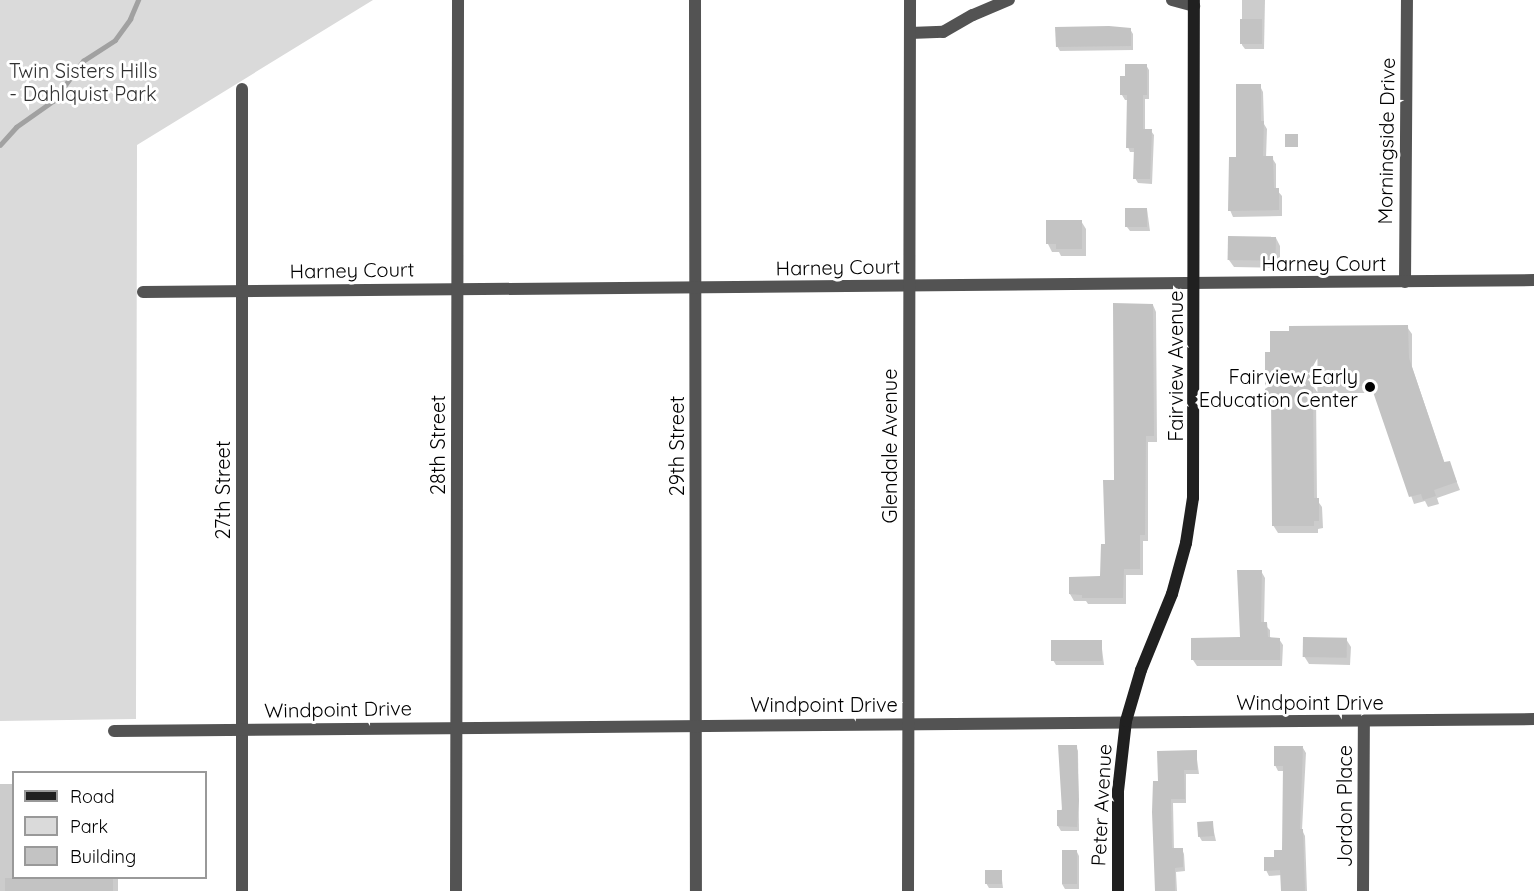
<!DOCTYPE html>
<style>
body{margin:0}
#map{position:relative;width:1534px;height:891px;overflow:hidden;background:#fff;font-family:Quicksand,sans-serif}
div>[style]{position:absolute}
.green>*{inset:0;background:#dadada}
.shadow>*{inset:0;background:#0003}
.stream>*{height:4.5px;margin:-2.25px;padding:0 2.25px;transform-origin:2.25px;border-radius:2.25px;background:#a1a1a1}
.building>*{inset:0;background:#c3c3c3;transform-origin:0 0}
.street>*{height:12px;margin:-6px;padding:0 6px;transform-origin:6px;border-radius:6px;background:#535353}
.secondary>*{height:12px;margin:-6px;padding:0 6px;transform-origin:6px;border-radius:6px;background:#202020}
.dots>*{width:16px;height:16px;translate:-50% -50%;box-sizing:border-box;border:3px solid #fff;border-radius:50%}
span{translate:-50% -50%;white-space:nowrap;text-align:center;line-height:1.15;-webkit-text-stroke:6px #fff;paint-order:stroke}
.park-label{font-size:20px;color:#313131}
.street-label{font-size:20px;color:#000}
.poi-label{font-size:20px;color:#000}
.right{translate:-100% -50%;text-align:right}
.legend{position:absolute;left:12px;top:771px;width:195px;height:108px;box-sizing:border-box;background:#fff;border:2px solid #999;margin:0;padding:8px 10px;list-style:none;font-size:18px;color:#000}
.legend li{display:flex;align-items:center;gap:12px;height:30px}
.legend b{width:30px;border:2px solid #999}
</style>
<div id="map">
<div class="green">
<i style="clip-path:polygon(0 0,373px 0,137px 145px,136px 719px,0 721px)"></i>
</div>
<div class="shadow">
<i style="clip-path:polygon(1242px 0,1265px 0,1264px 49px,1245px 49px,1242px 45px)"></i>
<i style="clip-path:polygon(1130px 29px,1133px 34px,1133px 50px,1060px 51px,1057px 46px)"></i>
<i style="clip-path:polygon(1146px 65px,1149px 70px,1149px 99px,1145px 99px,1145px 131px,1151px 131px,1154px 135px,1152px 184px,1138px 183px,1135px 178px,1136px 152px,1130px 152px,1128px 147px,1128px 100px,1125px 100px,1122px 95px)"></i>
<i style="clip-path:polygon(1260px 86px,1263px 92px,1264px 124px,1267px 129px,1266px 158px,1272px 158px,1276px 164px,1276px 189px,1282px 196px,1282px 216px,1233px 217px,1230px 210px,1238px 158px)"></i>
<i style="clip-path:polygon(1147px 209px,1150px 231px,1130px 231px,1127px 227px)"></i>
<i style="clip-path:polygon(1081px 221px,1086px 229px,1086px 256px,1061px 256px,1059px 252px,1052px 252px,1048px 244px,1048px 222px)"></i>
<i style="clip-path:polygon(1276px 238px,1280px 246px,1280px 268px,1234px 267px,1229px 260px)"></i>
<i style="clip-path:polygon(1153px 305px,1156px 312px,1157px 442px,1148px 442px,1148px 541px,1143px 541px,1143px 575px,1126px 575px,1126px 604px,1088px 604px,1086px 601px,1074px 601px,1070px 594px,1102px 577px,1115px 482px)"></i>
<i style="clip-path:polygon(1407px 327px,1412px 334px,1412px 367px,1445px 464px,1449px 462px,1460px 490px,1437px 498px,1439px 504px,1428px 507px,1425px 501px,1414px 504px,1375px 393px,1316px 393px,1317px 500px,1322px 507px,1323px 528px,1318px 529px,1318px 533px,1278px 533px,1273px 525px,1272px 402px,1267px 395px)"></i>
<i style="clip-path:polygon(1261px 571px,1265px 578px,1264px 624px,1270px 630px,1270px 639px,1279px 639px,1283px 645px,1282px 666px,1197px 666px,1193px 660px,1241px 639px)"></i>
<i style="clip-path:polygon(1346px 639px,1351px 647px,1350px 665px,1309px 664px,1304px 656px)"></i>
<i style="clip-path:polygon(1101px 641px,1104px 665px,1056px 665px,1053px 660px)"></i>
<i style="clip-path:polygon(1076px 746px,1078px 751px,1079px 831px,1061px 831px,1058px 826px)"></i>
<i style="clip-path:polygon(1303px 748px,1306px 753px,1302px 830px,1305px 836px,1307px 891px,1282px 891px,1282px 875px,1269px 876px,1266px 870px,1284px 851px,1284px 771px,1278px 771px,1275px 765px)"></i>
<i style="clip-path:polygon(1196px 752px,1199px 774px,1186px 774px,1186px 803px,1173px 803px,1174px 850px,1182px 849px,1184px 854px,1185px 871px,1176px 872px,1177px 891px,1157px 891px,1159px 783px)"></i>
<i style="clip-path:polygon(0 784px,14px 784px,14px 878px,118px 878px,118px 891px,0 891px)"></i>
<i style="clip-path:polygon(1212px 823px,1216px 841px,1202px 841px,1199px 836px)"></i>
<i style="clip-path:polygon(1064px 852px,1077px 852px,1079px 856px,1079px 889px,1065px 889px,1062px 884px)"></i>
<i style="clip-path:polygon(1001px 872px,1003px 888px,989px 888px,986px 883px)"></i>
</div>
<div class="stream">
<i style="left:0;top:145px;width:24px;rotate:-48deg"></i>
<i style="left:16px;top:127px;width:45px;rotate:-35.1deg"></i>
<i style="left:53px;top:101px;width:50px;rotate:-53.1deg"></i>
<i style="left:83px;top:61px;width:38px;rotate:-33deg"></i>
<i style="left:115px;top:40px;width:26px;rotate:-54deg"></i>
<i style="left:130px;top:19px;width:21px;rotate:-67deg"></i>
</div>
<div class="building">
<i style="left:1262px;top:19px;width:25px;height:22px;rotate:90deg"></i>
<i style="clip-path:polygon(1109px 26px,1131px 28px,1131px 46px,1056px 47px,1055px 27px)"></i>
<i style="clip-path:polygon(1125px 64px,1147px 64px,1147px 95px,1143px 95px,1143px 129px,1152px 129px,1150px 179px,1133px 179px,1134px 148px,1126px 148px,1127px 95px,1120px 95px,1120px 76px,1125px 76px)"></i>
<i style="clip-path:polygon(1236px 84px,1261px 84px,1261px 121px,1264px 121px,1263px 156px,1273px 156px,1274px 188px,1279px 188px,1279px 210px,1228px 211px,1229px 157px,1236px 157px)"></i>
<i style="left:1285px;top:134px;width:13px;height:13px"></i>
<i style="left:1125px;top:208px;width:22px;height:19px"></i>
<i style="clip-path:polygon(1046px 220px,1082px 220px,1082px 249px,1056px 249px,1056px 244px,1046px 244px)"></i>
<i style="left:1228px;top:236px;width:48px;height:24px;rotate:1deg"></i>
<i style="clip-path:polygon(1113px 303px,1153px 304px,1154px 436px,1146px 436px,1145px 535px,1140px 535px,1140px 569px,1124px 569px,1123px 598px,1082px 598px,1082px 595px,1069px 594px,1069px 577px,1100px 576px,1101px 544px,1105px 544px,1103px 480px,1114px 480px)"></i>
<i style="clip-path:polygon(1408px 325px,1409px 358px,1444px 462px,1450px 461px,1457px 482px,1434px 490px,1436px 496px,1423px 500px,1421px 494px,1409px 497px,1371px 386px,1313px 386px,1314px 498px,1319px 498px,1319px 521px,1314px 521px,1314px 526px,1272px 526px,1271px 395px,1265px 395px,1265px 352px,1270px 352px,1270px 331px,1289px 331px,1289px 326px)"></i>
<i style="clip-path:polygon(1237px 570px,1262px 570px,1261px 622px,1267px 622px,1268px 637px,1280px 638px,1280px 660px,1191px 660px,1191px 638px,1240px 637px)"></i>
<i style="left:1303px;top:637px;width:44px;height:20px;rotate:1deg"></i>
<i style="left:1102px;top:640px;width:21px;height:51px;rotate:90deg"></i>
<i style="clip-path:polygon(1058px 745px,1077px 745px,1079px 801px,1077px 827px,1057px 826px,1057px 810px,1062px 810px)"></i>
<i style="clip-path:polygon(1274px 746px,1303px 746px,1300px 829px,1303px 829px,1305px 891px,1281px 891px,1280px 870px,1264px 871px,1264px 857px,1274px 857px,1274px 850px,1282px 850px,1283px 766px,1274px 766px)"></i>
<i style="clip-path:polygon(1197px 750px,1197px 770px,1184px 770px,1185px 799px,1171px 799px,1171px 804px,1172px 848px,1183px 848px,1183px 867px,1175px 868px,1175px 891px,1155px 891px,1152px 812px,1153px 781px,1158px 781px,1157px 751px)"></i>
<i style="left:1213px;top:821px;width:15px;height:16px;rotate:86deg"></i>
<i style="left:1062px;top:850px;width:15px;height:34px"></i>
<i style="left:985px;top:870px;width:17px;height:14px"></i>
<i style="left:5px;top:878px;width:108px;height:13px"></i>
</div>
<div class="street">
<i style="left:695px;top:0;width:891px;rotate:89.94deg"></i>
<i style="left:1172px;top:0;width:23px;rotate:15deg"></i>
<i style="left:910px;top:33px;width:33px;rotate:-2deg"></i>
<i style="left:943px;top:32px;width:34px;rotate:-30deg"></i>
<i style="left:973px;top:15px;width:39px;rotate:-23deg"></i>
<i style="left:242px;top:89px;width:802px;rotate:90deg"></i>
<i style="left:1405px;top:282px;width:282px;rotate:-89.6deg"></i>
<i style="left:143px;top:292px;width:1391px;rotate:-0.49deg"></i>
<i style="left:114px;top:731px;width:1420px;rotate:-0.48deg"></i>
<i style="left:456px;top:891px;width:891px;rotate:-89.87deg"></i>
<i style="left:908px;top:891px;width:891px;rotate:-89.87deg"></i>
<i style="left:1363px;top:891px;width:169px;rotate:-89.7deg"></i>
</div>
<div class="secondary">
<i style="left:1118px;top:891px;width:100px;rotate:-90deg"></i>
<i style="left:1118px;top:791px;width:70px;rotate:-83.5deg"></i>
<i style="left:1126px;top:721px;width:53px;rotate:-73.6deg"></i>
<i style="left:1141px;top:670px;width:82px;rotate:-67.8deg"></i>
<i style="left:1172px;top:594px;width:53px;rotate:-74.6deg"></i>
<i style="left:1186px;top:543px;width:46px;rotate:-81.2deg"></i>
<i style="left:1193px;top:498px;width:498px;rotate:-89.9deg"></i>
</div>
<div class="dots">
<i style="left:1370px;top:387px;background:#000"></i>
</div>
<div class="park-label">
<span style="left:83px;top:82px">Twin Sisters Hills<br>- Dahlquist Park</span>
</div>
<div class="street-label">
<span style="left:1386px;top:141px;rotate:-89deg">Morningside Drive</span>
<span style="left:1324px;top:263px">Harney Court</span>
<span style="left:838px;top:267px;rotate:-1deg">Harney Court</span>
<span style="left:352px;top:270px;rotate:-1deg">Harney Court</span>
<span style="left:1175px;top:366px;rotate:-90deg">Fairview Avenue</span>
<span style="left:437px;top:445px;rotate:-90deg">28th Street</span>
<span style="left:676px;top:446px;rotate:-90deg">29th Street</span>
<span style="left:889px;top:446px;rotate:-90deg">Glendale Avenue</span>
<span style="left:222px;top:490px;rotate:-90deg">27th Street</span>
<span style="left:1310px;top:702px">Windpoint Drive</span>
<span style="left:824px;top:704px">Windpoint Drive</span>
<span style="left:338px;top:709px;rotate:-1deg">Windpoint Drive</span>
<span style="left:1101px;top:805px;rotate:-87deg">Peter Avenue</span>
<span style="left:1344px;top:806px;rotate:-90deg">Jordon Place</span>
</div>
<div class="poi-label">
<span class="right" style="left:1358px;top:388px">Fairview Early<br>Education Center</span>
</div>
<ul class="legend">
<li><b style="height:8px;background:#202020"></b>Road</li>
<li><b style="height:16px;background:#dadada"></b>Park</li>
<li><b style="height:16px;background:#c3c3c3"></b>Building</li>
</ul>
</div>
